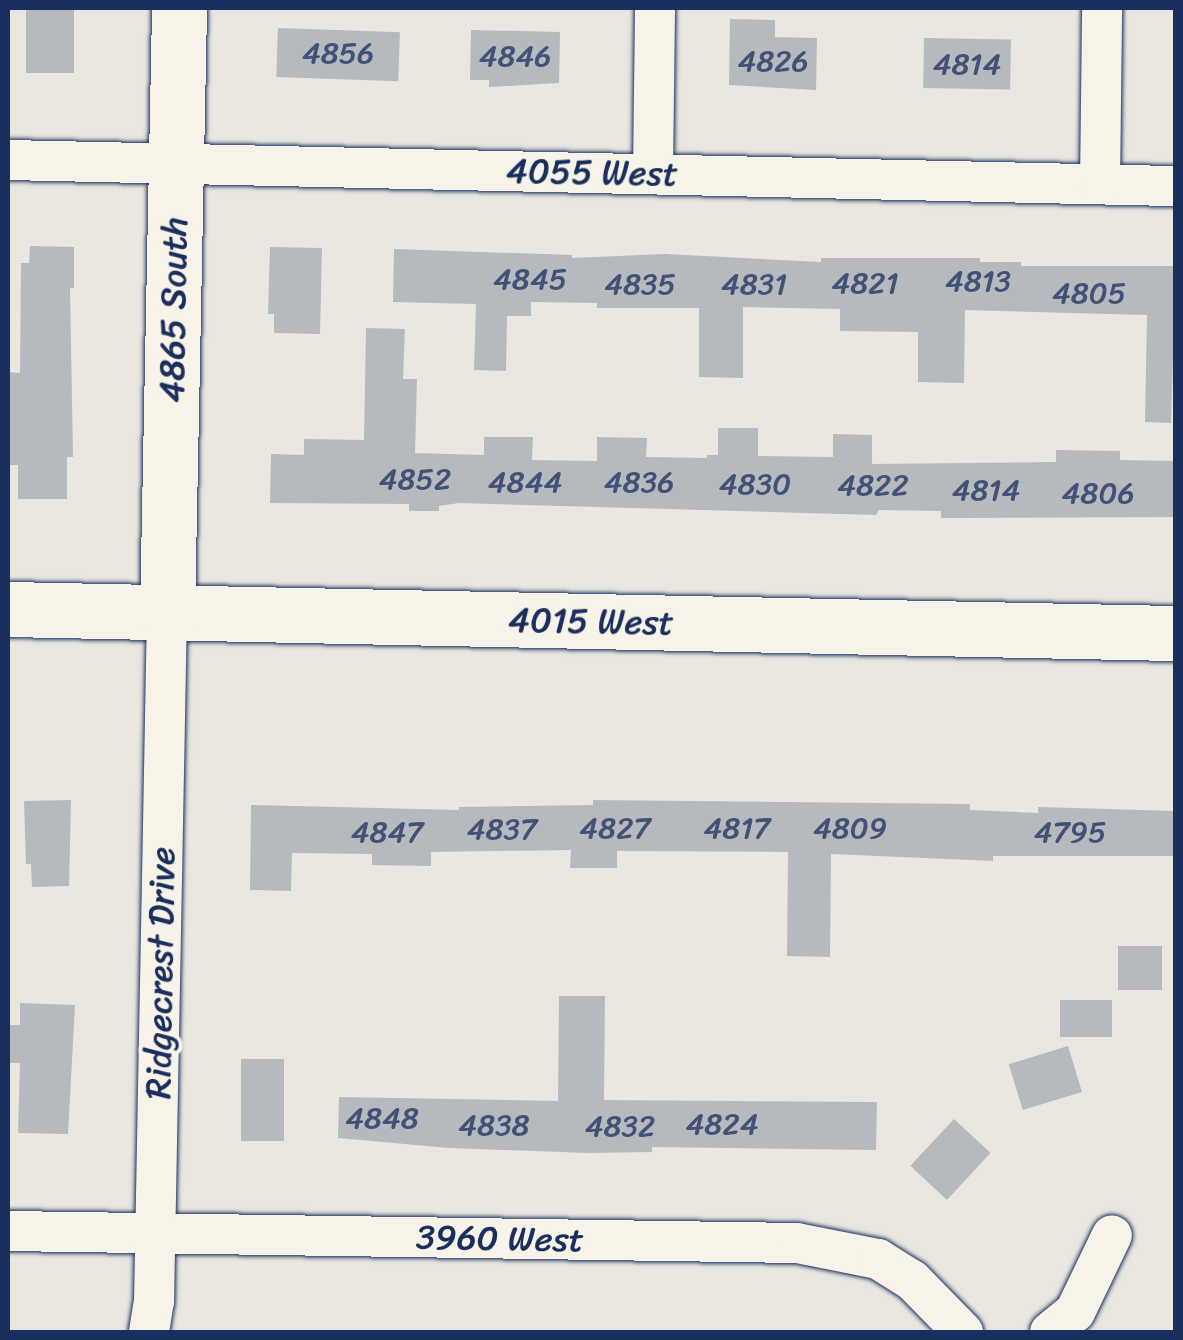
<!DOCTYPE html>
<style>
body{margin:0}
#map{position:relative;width:1183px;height:1340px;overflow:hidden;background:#eae7e0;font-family:Sriracha,sans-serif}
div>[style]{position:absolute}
.building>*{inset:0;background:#b6babf;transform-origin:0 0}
.roads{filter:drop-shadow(0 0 2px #1b2f5e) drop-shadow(0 0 2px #1b2f5e)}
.street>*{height:40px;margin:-20px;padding:0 20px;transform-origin:20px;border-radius:20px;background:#f7f3e8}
.secondary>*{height:55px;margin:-27.5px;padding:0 27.5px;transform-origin:27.5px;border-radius:27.5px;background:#f7f3e8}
span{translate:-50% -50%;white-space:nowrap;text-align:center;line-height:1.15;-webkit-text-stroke:8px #f7f3e8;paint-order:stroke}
.number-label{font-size:30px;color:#425276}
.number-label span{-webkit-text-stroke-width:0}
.street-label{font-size:35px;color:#1b2f5e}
.frame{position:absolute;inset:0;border:10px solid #1b2f5e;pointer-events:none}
</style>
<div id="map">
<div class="building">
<i style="left:26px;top:8px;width:48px;height:65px"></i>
<i style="clip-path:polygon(730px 19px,775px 20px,775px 37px,817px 38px,816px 90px,729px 85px)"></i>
<i style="left:278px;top:28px;width:122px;height:49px;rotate:2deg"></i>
<i style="clip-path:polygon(471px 30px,560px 32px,559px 83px,489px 87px,489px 80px,470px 80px)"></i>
<i style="left:924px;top:38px;width:87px;height:50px;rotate:1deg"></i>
<i style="clip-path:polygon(30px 246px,74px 247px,74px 288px,70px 288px,73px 457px,67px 457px,67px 499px,18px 499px,18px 465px,8px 465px,8px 372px,20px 373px,21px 263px,29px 263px)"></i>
<i style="clip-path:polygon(270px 247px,322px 248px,320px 334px,274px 333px,274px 314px,268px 314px)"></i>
<i style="clip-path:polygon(394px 249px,572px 255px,572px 258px,665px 254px,821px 262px,821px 258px,980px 258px,980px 262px,1021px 262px,1021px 266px,1176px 266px,1171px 423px,1145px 422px,1147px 315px,965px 310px,964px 383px,918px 382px,918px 332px,840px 331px,840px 309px,743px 307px,743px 378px,699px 377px,699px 308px,597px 308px,597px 303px,531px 302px,531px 316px,507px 316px,506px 371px,474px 370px,476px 304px,393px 302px)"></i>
<i style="clip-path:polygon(366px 328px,405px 329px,403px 379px,417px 379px,415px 453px,484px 455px,484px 437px,533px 437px,532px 460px,597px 461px,597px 437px,647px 438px,646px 457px,707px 458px,707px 455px,718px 455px,718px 428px,758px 428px,758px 456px,833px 457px,833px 434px,872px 435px,872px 464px,1056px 462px,1056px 450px,1120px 451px,1120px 460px,1176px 461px,1176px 517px,941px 518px,941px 511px,879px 510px,876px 515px,459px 503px,439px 506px,439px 511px,409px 511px,409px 504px,270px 503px,271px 454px,304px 455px,304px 439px,364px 440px)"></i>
<i style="clip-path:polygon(71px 800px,69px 886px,32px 887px,31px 864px,26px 864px,24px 801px)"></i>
<i style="clip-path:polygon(593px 800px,970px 804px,970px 810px,1038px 813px,1038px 807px,1176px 811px,1176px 856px,993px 856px,993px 861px,831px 854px,830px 957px,787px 956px,788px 852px,617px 851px,617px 868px,570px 868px,571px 850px,431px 852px,431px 866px,372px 865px,372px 854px,292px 853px,291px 891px,250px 890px,251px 805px,459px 810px,459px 807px,593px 805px)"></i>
<i style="left:1118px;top:946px;width:44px;height:44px"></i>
<i style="clip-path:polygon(559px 996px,605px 996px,604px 1100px,877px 1102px,876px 1150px,652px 1147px,652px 1152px,588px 1153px,449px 1148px,338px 1138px,339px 1097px,558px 1101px)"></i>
<i style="left:1060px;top:1000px;width:52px;height:37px"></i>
<i style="clip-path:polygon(20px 1003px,75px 1005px,68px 1134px,18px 1133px,20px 1063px,8px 1063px,8px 1025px,20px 1025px)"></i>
<i style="left:1068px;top:1046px;width:48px;height:62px;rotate:73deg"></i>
<i style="left:241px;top:1059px;width:43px;height:82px"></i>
<i style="left:954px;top:1119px;width:50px;height:64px;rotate:43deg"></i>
</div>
<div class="roads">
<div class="street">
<i style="left:8px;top:160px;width:1168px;rotate:1.28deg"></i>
<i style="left:653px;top:174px;width:166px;rotate:-89.3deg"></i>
<i style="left:1100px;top:184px;width:176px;rotate:-89.3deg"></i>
<i style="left:8px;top:1231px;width:789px;rotate:0.87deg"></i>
<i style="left:797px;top:1243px;width:83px;rotate:11.2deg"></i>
<i style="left:878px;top:1259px;width:40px;rotate:32deg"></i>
<i style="left:912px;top:1280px;width:73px;rotate:45.6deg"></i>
<i style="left:149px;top:1332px;width:30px;rotate:-81deg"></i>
<i style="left:154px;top:1302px;width:689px;rotate:-88.92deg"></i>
<i style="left:1050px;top:1332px;width:32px;rotate:-39deg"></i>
<i style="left:1075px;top:1312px;width:85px;rotate:-64.3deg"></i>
</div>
<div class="secondary">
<i style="left:8px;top:609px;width:1168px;rotate:1.18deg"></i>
<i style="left:167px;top:613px;width:605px;rotate:-88.86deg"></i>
</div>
</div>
<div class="number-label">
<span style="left:338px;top:53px">4856</span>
<span style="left:515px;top:56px">4846</span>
<span style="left:773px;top:61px">4826</span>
<span style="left:967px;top:64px">4814</span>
<span style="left:530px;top:279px">4845</span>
<span style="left:978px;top:281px">4813</span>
<span style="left:865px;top:283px">4821</span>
<span style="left:640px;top:284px">4835</span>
<span style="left:754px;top:284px">4831</span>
<span style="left:1089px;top:293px">4805</span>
<span style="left:415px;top:479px">4852</span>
<span style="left:525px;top:482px">4844</span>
<span style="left:639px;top:482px">4836</span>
<span style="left:755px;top:484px">4830</span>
<span style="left:873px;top:485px">4822</span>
<span style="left:986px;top:490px">4814</span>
<span style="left:1098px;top:493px">4806</span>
<span style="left:615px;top:828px">4827</span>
<span style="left:737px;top:828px">4817</span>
<span style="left:850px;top:828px">4809</span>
<span style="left:502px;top:829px">4837</span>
<span style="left:387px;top:832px">4847</span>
<span style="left:1070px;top:832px">4795</span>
<span style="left:382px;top:1118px">4848</span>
<span style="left:722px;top:1124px">4824</span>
<span style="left:494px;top:1125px">4838</span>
<span style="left:620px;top:1126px">4832</span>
</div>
<div class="street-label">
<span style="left:592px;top:172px;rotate:1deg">4055 West</span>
<span style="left:173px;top:310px;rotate:-89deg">4865 South</span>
<span style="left:591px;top:621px;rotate:1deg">4015 West</span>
<span style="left:160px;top:973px;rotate:-89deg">Ridgecrest Drive</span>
<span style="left:500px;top:1238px;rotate:1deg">3960 West</span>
</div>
<div class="frame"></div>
</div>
